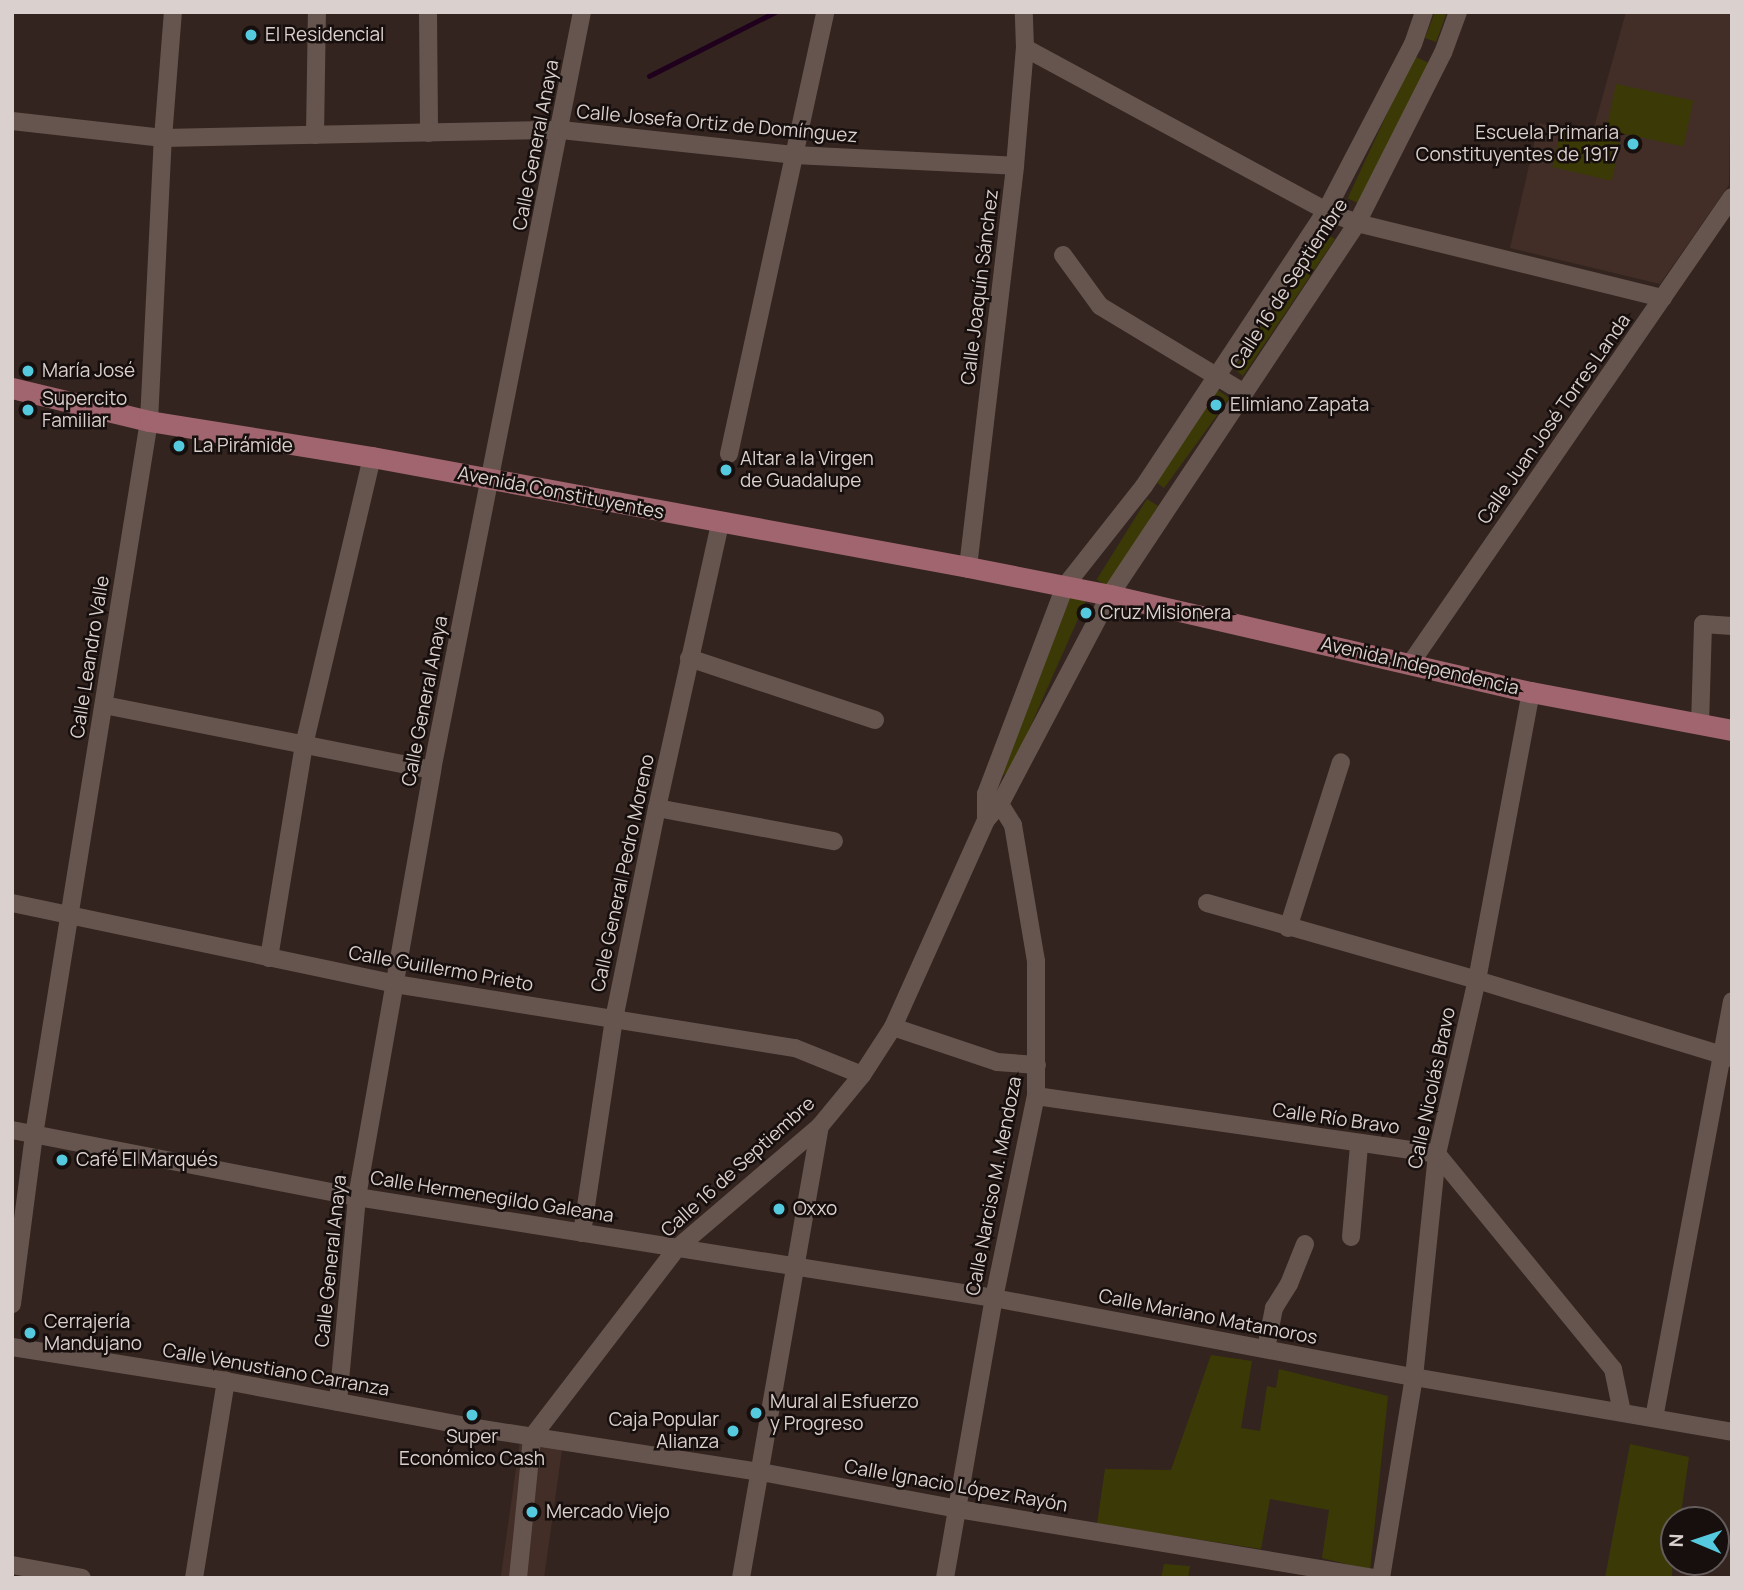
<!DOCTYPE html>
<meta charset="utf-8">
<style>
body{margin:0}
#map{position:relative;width:1744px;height:1590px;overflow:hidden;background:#33241f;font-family:Manrope,sans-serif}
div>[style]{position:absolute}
.built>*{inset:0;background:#422e27;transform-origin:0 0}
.green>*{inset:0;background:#3b3a06;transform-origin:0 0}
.stream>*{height:4.5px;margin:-2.25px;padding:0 2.25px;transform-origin:2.25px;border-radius:2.25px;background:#20011d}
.minor>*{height:18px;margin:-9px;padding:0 9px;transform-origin:9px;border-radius:9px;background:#66554f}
.major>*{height:21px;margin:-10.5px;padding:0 10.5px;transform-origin:10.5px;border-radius:10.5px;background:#a0656e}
.dots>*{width:19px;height:19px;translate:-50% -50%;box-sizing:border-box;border:4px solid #160f0d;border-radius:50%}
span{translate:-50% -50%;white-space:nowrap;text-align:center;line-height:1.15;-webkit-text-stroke:5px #160f0d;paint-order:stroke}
.poi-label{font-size:19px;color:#dad0cd}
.left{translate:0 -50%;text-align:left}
.right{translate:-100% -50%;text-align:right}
.street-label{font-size:19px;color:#dad0cd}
.frame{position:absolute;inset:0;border:14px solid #dad0cd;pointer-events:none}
.north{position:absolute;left:1660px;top:1506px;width:70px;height:70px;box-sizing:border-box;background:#160f0d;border:2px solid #645c5a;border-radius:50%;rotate:272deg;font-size:19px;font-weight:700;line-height:28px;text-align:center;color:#dad0cd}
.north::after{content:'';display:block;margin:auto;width:24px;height:32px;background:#55cade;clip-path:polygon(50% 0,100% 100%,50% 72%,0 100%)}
</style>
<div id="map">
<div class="built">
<i style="clip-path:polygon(1626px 12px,1732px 12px,1729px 185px,1660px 284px,1510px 248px,1539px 123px,1592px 135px)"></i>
<i style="left:520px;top:1440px;width:43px;height:140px;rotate:8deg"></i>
</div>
<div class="green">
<i style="clip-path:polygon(1435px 12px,1447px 12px,1436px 42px,1425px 38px)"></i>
<i style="left:1414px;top:56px;width:17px;height:157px;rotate:25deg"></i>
<i style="left:1616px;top:84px;width:79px;height:47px;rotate:12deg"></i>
<i style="left:1561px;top:129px;width:61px;height:39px;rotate:13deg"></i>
<i style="clip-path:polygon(1322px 232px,1335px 239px,1243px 376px,1234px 369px)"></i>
<i style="left:1218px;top:390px;width:14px;height:111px;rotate:36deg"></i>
<i style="left:1147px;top:499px;width:13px;height:95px;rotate:32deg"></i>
<i style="clip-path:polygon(1071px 595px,1086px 601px,1011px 770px,1002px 776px,1003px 760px)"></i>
<i style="clip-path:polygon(1211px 1355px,1252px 1361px,1241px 1428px,1260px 1431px,1267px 1386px,1276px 1388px,1279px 1369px,1388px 1396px,1370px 1570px,1322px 1558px,1329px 1510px,1270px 1499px,1261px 1549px,1097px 1524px,1105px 1469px,1171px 1470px)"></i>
<i style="clip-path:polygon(1630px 1444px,1689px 1457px,1680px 1520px,1674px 1520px,1672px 1578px,1605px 1578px)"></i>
<i style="clip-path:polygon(1164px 1564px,1190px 1566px,1188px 1578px,1161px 1578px)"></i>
</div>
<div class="stream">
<i style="left:649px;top:76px;width:141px;rotate:-26.9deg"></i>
</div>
<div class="minor">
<i style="left:428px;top:12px;width:121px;rotate:89.5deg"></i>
<i style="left:1025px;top:48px;width:342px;rotate:28.4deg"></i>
<i style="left:1326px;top:211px;width:33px;rotate:21deg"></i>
<i style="left:1357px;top:223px;width:315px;rotate:13.8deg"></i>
<i style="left:12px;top:121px;width:152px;rotate:6.4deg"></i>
<i style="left:163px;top:138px;width:398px;rotate:-1.2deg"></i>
<i style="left:561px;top:130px;width:234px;rotate:6.1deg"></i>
<i style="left:794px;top:155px;width:221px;rotate:2.8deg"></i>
<i style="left:315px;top:135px;width:123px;rotate:-89.1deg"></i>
<i style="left:1063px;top:255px;width:63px;rotate:54deg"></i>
<i style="left:1100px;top:306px;width:168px;rotate:31.1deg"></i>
<i style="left:729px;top:454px;width:452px;rotate:-77.7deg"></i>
<i style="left:968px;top:567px;width:404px;rotate:-83.3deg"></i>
<i style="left:1015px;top:166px;width:118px;rotate:-85.2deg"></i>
<i style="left:1025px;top:48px;width:36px;rotate:-92deg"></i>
<i style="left:689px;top:658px;width:196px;rotate:18.4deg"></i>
<i style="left:1410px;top:664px;width:567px;rotate:-55.41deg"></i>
<i style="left:104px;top:705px;width:334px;rotate:11.2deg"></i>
<i style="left:1700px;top:725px;width:101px;rotate:-88.3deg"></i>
<i style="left:1703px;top:624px;width:29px;rotate:4deg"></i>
<i style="left:657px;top:808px;width:180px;rotate:10.6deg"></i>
<i style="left:986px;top:820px;width:26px;rotate:-90deg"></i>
<i style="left:986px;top:794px;width:222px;rotate:-69.2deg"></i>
<i style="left:1065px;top:586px;width:127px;rotate:-51.7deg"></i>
<i style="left:1144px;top:486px;width:330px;rotate:-56.5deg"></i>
<i style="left:1326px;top:211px;width:188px;rotate:-62.5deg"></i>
<i style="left:1413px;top:44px;width:34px;rotate:-71deg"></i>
<i style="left:12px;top:903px;width:391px;rotate:11.9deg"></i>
<i style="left:395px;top:984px;width:405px;rotate:9.1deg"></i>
<i style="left:795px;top:1048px;width:72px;rotate:21.9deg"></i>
<i style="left:1207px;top:903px;width:281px;rotate:15.9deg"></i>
<i style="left:1477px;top:980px;width:267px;rotate:17deg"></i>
<i style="left:1288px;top:928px;width:174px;rotate:-72.3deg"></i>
<i style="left:269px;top:958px;width:216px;rotate:-80.7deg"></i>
<i style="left:304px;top:745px;width:296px;rotate:-76.7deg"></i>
<i style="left:893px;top:1027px;width:110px;rotate:18.6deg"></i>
<i style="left:997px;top:1062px;width:40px;rotate:4.3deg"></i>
<i style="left:1036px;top:1096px;width:405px;rotate:8.2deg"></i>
<i style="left:1437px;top:1154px;width:278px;rotate:50.7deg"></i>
<i style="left:1613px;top:1369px;width:44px;rotate:78.2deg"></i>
<i style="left:12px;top:1130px;width:351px;rotate:11deg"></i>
<i style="left:357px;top:1197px;width:645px;rotate:9.01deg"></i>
<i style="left:994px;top:1298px;width:427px;rotate:10.7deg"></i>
<i style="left:1414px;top:1377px;width:323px;rotate:9.8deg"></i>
<i style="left:582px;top:1233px;width:216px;rotate:-81.5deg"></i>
<i style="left:614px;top:1019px;width:215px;rotate:-78.5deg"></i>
<i style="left:657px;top:808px;width:292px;rotate:-77.5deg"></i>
<i style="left:1351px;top:1237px;width:92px;rotate:-85deg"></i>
<i style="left:12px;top:1304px;width:170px;rotate:-82.6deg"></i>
<i style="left:34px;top:1135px;width:723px;rotate:-80.85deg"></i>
<i style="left:149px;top:421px;width:283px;rotate:-87.2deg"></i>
<i style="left:163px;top:138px;width:126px;rotate:-85.5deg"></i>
<i style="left:12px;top:1347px;width:217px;rotate:9deg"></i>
<i style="left:226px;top:1381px;width:254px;rotate:10.6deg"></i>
<i style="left:476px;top:1428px;width:288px;rotate:8.8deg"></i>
<i style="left:761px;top:1472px;width:200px;rotate:10.6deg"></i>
<i style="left:958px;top:1509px;width:421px;rotate:9.4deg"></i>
<i style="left:1266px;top:1349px;width:42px;rotate:-79deg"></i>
<i style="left:1274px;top:1308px;width:28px;rotate:-58deg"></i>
<i style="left:1289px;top:1284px;width:43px;rotate:-68.2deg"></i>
<i style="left:338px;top:1402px;width:206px;rotate:-84.7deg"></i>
<i style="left:357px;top:1197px;width:434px;rotate:-80deg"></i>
<i style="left:432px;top:770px;width:773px;rotate:-78.81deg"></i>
<i style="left:1654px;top:1418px;width:424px;rotate:-79.4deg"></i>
<i style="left:12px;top:1565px;width:71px;rotate:10.5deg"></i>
<i style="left:194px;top:1578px;width:200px;rotate:-80.8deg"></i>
<i style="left:518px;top:1578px;width:142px;rotate:-84.3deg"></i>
<i style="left:532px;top:1437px;width:237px;rotate:-52.5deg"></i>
<i style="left:676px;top:1249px;width:189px;rotate:-40.5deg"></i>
<i style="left:820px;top:1126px;width:66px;rotate:-50.5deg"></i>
<i style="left:862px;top:1075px;width:57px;rotate:-57.1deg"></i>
<i style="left:893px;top:1027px;width:227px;rotate:-65.8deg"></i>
<i style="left:986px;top:820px;width:21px;rotate:-49deg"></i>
<i style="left:1000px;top:804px;width:236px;rotate:-62.2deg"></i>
<i style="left:1110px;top:595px;width:447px;rotate:-56.4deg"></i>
<i style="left:1357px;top:223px;width:191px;rotate:-63.2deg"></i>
<i style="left:1443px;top:53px;width:44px;rotate:-69.9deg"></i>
<i style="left:741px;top:1578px;width:459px;rotate:-80.1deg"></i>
<i style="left:945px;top:1578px;width:284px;rotate:-80.1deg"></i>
<i style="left:994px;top:1298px;width:206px;rotate:-78.3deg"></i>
<i style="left:1036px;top:1096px;width:135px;rotate:-90deg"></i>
<i style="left:1036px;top:961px;width:138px;rotate:-99.6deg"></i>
<i style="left:1013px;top:825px;width:25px;rotate:-122deg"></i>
<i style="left:1000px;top:804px;width:10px;rotate:-143deg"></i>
<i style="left:1381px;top:1578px;width:204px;rotate:-80.7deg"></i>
<i style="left:1414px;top:1377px;width:224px;rotate:-84.1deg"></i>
<i style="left:1437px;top:1154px;width:179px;rotate:-77.1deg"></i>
<i style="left:1477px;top:980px;width:293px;rotate:-79.4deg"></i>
</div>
<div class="major">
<i style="left:12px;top:388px;width:141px;rotate:13.5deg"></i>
<i style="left:149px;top:421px;width:226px;rotate:9.2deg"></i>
<i style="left:372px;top:457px;width:606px;rotate:10.46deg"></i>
<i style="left:968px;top:567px;width:145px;rotate:11.2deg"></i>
<i style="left:1110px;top:595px;width:432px;rotate:13deg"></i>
<i style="left:1531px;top:692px;width:205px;rotate:10.7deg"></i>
</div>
<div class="dots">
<i style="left:251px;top:35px;background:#55cade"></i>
<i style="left:1633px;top:144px;background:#55cade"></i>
<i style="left:28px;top:371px;background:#55cade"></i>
<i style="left:1216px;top:405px;background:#55cade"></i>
<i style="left:28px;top:410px;background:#55cade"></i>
<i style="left:179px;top:446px;background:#55cade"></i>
<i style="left:726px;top:470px;background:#55cade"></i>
<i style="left:1086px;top:613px;background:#55cade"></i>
<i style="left:62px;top:1160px;background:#55cade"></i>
<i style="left:779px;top:1209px;background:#55cade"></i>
<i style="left:30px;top:1333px;background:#55cade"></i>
<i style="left:756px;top:1413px;background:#55cade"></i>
<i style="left:472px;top:1415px;background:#55cade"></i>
<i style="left:733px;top:1431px;background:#55cade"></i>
<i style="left:532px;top:1512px;background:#55cade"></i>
</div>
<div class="poi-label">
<span class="left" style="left:265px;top:35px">El Residencial</span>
<span class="right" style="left:1619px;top:144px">Escuela Primaria<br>Constituyentes de 1917</span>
<span class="left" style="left:42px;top:371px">María José</span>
<span class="left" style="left:42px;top:410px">Supercito<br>Familiar</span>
<span class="left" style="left:1230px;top:405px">Elimiano Zapata</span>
<span class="left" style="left:193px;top:446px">La Pirámide</span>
<span class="left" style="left:740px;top:470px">Altar a la Virgen<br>de Guadalupe</span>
<span class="left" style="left:1100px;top:613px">Cruz Misionera</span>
<span class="left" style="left:76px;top:1160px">Café El Marqués</span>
<span class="left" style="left:793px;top:1209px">Oxxo</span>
<span class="left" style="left:44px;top:1333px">Cerrajería<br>Mandujano</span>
<span class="left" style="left:770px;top:1413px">Mural al Esfuerzo<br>y Progreso</span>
<span class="right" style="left:719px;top:1431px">Caja Popular<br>Alianza</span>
<span style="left:472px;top:1448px">Super<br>Económico Cash</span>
<span class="left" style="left:546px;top:1512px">Mercado Viejo</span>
</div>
<div class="street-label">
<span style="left:717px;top:124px;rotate:5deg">Calle Josefa Ortiz de Domínguez</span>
<span style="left:536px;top:145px;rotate:-79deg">Calle General Anaya</span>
<span style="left:1289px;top:284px;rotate:-57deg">Calle 16 de Septiembre</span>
<span style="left:980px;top:287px;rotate:-83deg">Calle Joaquín Sánchez</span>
<span style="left:1554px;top:419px;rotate:-55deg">Calle Juan José Torres Landa</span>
<span style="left:561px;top:493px;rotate:11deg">Avenida Constituyentes</span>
<span style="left:90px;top:657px;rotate:-81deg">Calle Leandro Valle</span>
<span style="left:1420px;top:666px;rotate:13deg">Avenida Independencia</span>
<span style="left:425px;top:701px;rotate:-79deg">Calle General Anaya</span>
<span style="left:623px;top:873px;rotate:-78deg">Calle General Pedro Moreno</span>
<span style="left:441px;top:969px;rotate:10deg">Calle Guillermo Prieto</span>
<span style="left:1432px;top:1088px;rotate:-78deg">Calle Nicolás Bravo</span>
<span style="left:1336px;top:1119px;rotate:8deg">Calle Río Bravo</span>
<span style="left:738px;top:1167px;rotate:-42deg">Calle 16 de Septiembre</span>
<span style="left:994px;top:1186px;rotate:-79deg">Calle Narciso M. Mendoza</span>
<span style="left:492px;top:1197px;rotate:9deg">Calle Hermenegildo Galeana</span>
<span style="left:331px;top:1261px;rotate:-84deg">Calle General Anaya</span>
<span style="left:1208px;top:1317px;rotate:11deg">Calle Mariano Matamoros</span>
<span style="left:276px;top:1370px;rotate:10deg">Calle Venustiano Carranza</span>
<span style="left:956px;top:1486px;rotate:10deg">Calle Ignacio López Rayón</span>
</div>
<div class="frame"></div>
<div class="north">N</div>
</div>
